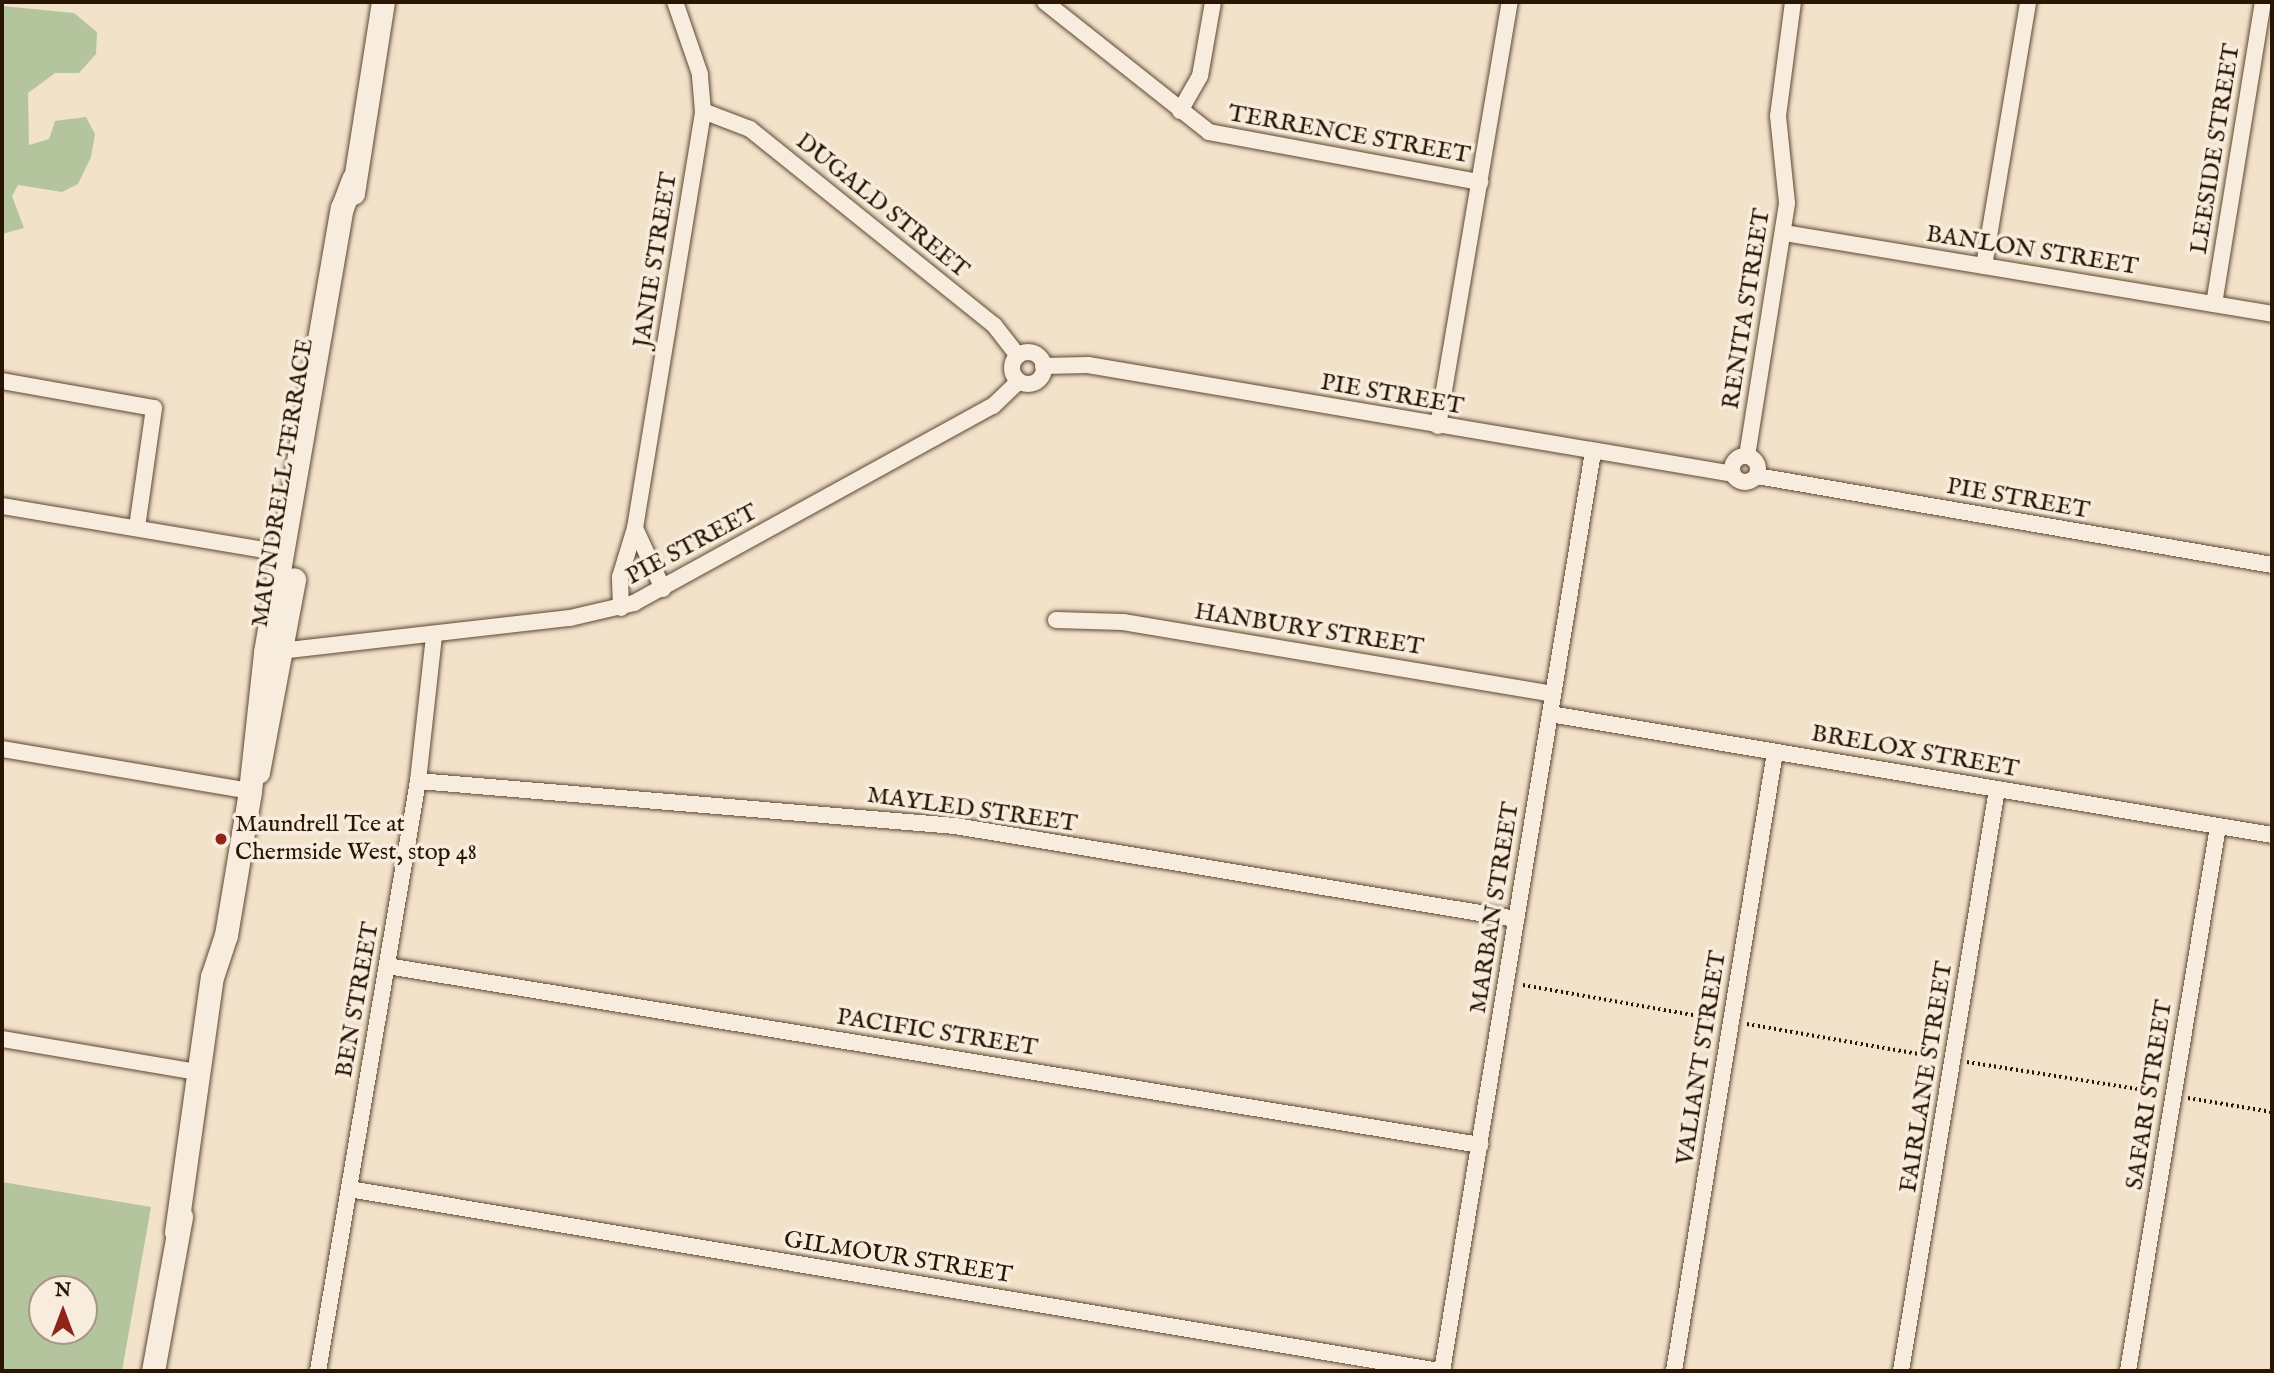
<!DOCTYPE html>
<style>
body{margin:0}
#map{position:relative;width:2274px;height:1373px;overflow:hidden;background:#f3e2ca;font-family:"IM FELL English",serif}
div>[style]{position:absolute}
.green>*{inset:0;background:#b4c49c}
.path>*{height:3.5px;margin-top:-1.75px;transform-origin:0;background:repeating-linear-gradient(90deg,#291501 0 2px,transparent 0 5.5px)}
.roads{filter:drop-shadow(0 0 2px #5c4833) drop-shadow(0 0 2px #5c4833)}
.minor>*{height:16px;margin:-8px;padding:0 8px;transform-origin:8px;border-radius:8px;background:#f7ecdd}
.minor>.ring{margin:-8px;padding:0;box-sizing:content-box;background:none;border:16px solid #f7ecdd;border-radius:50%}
.secondary>*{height:23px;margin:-11.5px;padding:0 11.5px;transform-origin:11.5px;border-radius:11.5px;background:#f7ecdd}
.dots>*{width:19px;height:19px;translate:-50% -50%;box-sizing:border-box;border:4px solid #f7ecdd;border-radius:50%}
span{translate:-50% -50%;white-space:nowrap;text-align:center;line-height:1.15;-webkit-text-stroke:7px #f7ecdd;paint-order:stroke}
.street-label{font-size:24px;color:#291501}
.poi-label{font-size:24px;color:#291501}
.left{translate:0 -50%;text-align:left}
.frame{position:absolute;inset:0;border:4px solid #291501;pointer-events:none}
.north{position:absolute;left:28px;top:1275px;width:70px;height:70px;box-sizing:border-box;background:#f7ecdd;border:2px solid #a59685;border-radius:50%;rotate:0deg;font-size:19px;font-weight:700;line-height:28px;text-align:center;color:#291501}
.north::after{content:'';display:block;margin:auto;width:24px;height:32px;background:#8f2418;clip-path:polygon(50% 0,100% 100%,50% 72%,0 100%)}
</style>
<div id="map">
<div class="green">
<i style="clip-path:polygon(2px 6px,74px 13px,97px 32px,96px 54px,79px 73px,55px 73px,28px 93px,29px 145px,49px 139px,55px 121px,86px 117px,95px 134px,91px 157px,78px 184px,62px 192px,18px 185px,12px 196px,24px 228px,2px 234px)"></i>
<i style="clip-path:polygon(evenodd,2px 1182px,151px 1207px,122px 1371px,2px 1371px,2px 1182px,42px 1289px,84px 1289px,84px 1331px,42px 1331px,42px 1289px)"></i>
</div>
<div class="path">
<i style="left:1523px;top:985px;width:195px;rotate:10deg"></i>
<i style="left:1747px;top:1024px;width:192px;rotate:9.9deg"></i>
<i style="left:1967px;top:1062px;width:191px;rotate:9deg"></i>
<i style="left:2188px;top:1098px;width:85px;rotate:9.5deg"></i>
</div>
<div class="roads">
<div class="minor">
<i style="left:1045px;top:2px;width:209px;rotate:38.4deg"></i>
<i style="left:1209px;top:132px;width:276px;rotate:10.5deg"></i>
<i style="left:703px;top:111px;width:50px;rotate:21deg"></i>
<i style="left:750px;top:129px;width:313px;rotate:38.8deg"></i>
<i style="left:994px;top:325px;width:39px;rotate:52deg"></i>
<i style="left:1180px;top:111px;width:40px;rotate:-60.3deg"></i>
<i style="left:1200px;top:76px;width:75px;rotate:-80deg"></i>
<i style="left:1784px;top:233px;width:495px;rotate:9.4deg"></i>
<i style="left:1984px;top:266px;width:268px;rotate:-80.5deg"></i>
<i style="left:2214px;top:304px;width:306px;rotate:-80.8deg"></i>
<i class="ring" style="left:1012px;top:352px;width:16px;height:16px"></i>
<i style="left:1043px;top:366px;width:45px;rotate:-1.3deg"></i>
<i style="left:1088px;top:365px;width:654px;rotate:9.59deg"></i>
<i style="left:2px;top:381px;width:154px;rotate:10.1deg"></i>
<i style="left:154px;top:408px;width:121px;rotate:98.1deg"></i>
<i style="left:1438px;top:426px;width:430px;rotate:-80.4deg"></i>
<i class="ring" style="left:1732px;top:456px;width:10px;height:10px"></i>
<i style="left:1747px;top:456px;width:256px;rotate:-81deg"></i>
<i style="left:1787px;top:203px;width:87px;rotate:-95.9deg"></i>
<i style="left:1778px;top:116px;width:115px;rotate:-82.5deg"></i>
<i style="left:1757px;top:476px;width:523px;rotate:9.8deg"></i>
<i style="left:2px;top:506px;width:286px;rotate:9.5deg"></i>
<i style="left:635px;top:528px;width:67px;rotate:65.3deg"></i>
<i style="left:621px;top:608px;width:31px;rotate:-92deg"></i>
<i style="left:620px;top:577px;width:51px;rotate:-73deg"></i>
<i style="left:635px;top:528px;width:423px;rotate:-80.7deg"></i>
<i style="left:703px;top:111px;width:37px;rotate:-95deg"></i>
<i style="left:700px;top:74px;width:76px;rotate:-109.1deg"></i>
<i style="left:1056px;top:620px;width:67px;rotate:1.7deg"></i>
<i style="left:1123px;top:622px;width:436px;rotate:9.5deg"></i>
<i style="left:271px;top:652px;width:301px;rotate:-6.5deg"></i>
<i style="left:570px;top:618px;width:66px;rotate:-13.2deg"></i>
<i style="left:634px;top:603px;width:409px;rotate:-28.8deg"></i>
<i style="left:993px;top:406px;width:36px;rotate:-44deg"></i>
<i style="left:1550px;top:714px;width:732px;rotate:9.51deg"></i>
<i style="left:2px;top:749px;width:252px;rotate:9.6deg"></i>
<i style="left:418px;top:781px;width:539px;rotate:4.79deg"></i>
<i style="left:955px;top:826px;width:569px;rotate:9.41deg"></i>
<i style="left:387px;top:966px;width:1108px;rotate:9.3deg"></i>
<i style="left:2px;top:1039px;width:198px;rotate:9.6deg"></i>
<i style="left:349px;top:1189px;width:1105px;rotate:9.48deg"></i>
<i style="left:318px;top:1371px;width:598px;rotate:-80.38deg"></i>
<i style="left:418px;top:781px;width:146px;rotate:-83.7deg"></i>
<i style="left:1442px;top:1371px;width:931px;rotate:-80.67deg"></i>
<i style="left:1674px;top:1371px;width:627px;rotate:-80.73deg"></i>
<i style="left:1901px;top:1371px;width:590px;rotate:-80.63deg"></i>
<i style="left:2128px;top:1371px;width:552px;rotate:-80.62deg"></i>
</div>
<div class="secondary">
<i style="left:353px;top:193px;width:193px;rotate:-81.1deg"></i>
<i style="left:258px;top:772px;width:196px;rotate:-79.4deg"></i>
<i style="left:176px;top:1232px;width:258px;rotate:-82deg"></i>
<i style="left:212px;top:977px;width:44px;rotate:-71.6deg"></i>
<i style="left:226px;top:935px;width:146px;rotate:-80.5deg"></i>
<i style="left:250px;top:791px;width:140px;rotate:-83.8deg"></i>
<i style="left:265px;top:652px;width:451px;rotate:-80.2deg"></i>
<i style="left:342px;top:208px;width:31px;rotate:-69deg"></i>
<i style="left:153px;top:1371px;width:157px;rotate:-79.7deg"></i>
</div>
</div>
<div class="dots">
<i style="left:221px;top:839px;background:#8f2418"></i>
</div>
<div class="street-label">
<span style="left:1349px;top:135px;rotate:10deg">TERRENCE STREET</span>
<span style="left:2216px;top:149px;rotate:-81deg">LEESIDE STREET</span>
<span style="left:882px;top:206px;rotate:39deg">DUGALD STREET</span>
<span style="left:2032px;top:251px;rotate:9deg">BANLON STREET</span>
<span style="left:656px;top:260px;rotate:-81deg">JANIE STREET</span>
<span style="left:1747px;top:309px;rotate:-81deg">RENITA STREET</span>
<span style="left:1392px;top:395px;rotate:10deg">PIE STREET</span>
<span style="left:283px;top:483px;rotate:-81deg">MAUNDRELL TERRACE</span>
<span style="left:2018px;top:499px;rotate:10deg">PIE STREET</span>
<span style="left:692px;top:545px;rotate:-28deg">PIE STREET</span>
<span style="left:1309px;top:630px;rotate:9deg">HANBURY STREET</span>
<span style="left:1915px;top:752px;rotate:10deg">BRELOX STREET</span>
<span style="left:972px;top:810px;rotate:8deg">MAYLED STREET</span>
<span style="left:1495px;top:908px;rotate:-81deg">MARBAN STREET</span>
<span style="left:358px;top:1000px;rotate:-80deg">BEN STREET</span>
<span style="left:937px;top:1033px;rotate:9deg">PACIFIC STREET</span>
<span style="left:1702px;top:1058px;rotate:-81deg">VALIANT STREET</span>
<span style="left:1927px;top:1077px;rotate:-81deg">FAIRLANE STREET</span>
<span style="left:2150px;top:1095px;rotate:-81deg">SAFARI STREET</span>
<span style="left:898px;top:1258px;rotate:9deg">GILMOUR STREET</span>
</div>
<div class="poi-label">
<span class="left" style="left:235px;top:839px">Maundrell Tce at<br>Chermside West, stop 48</span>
</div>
<div class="frame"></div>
<div class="north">N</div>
</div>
